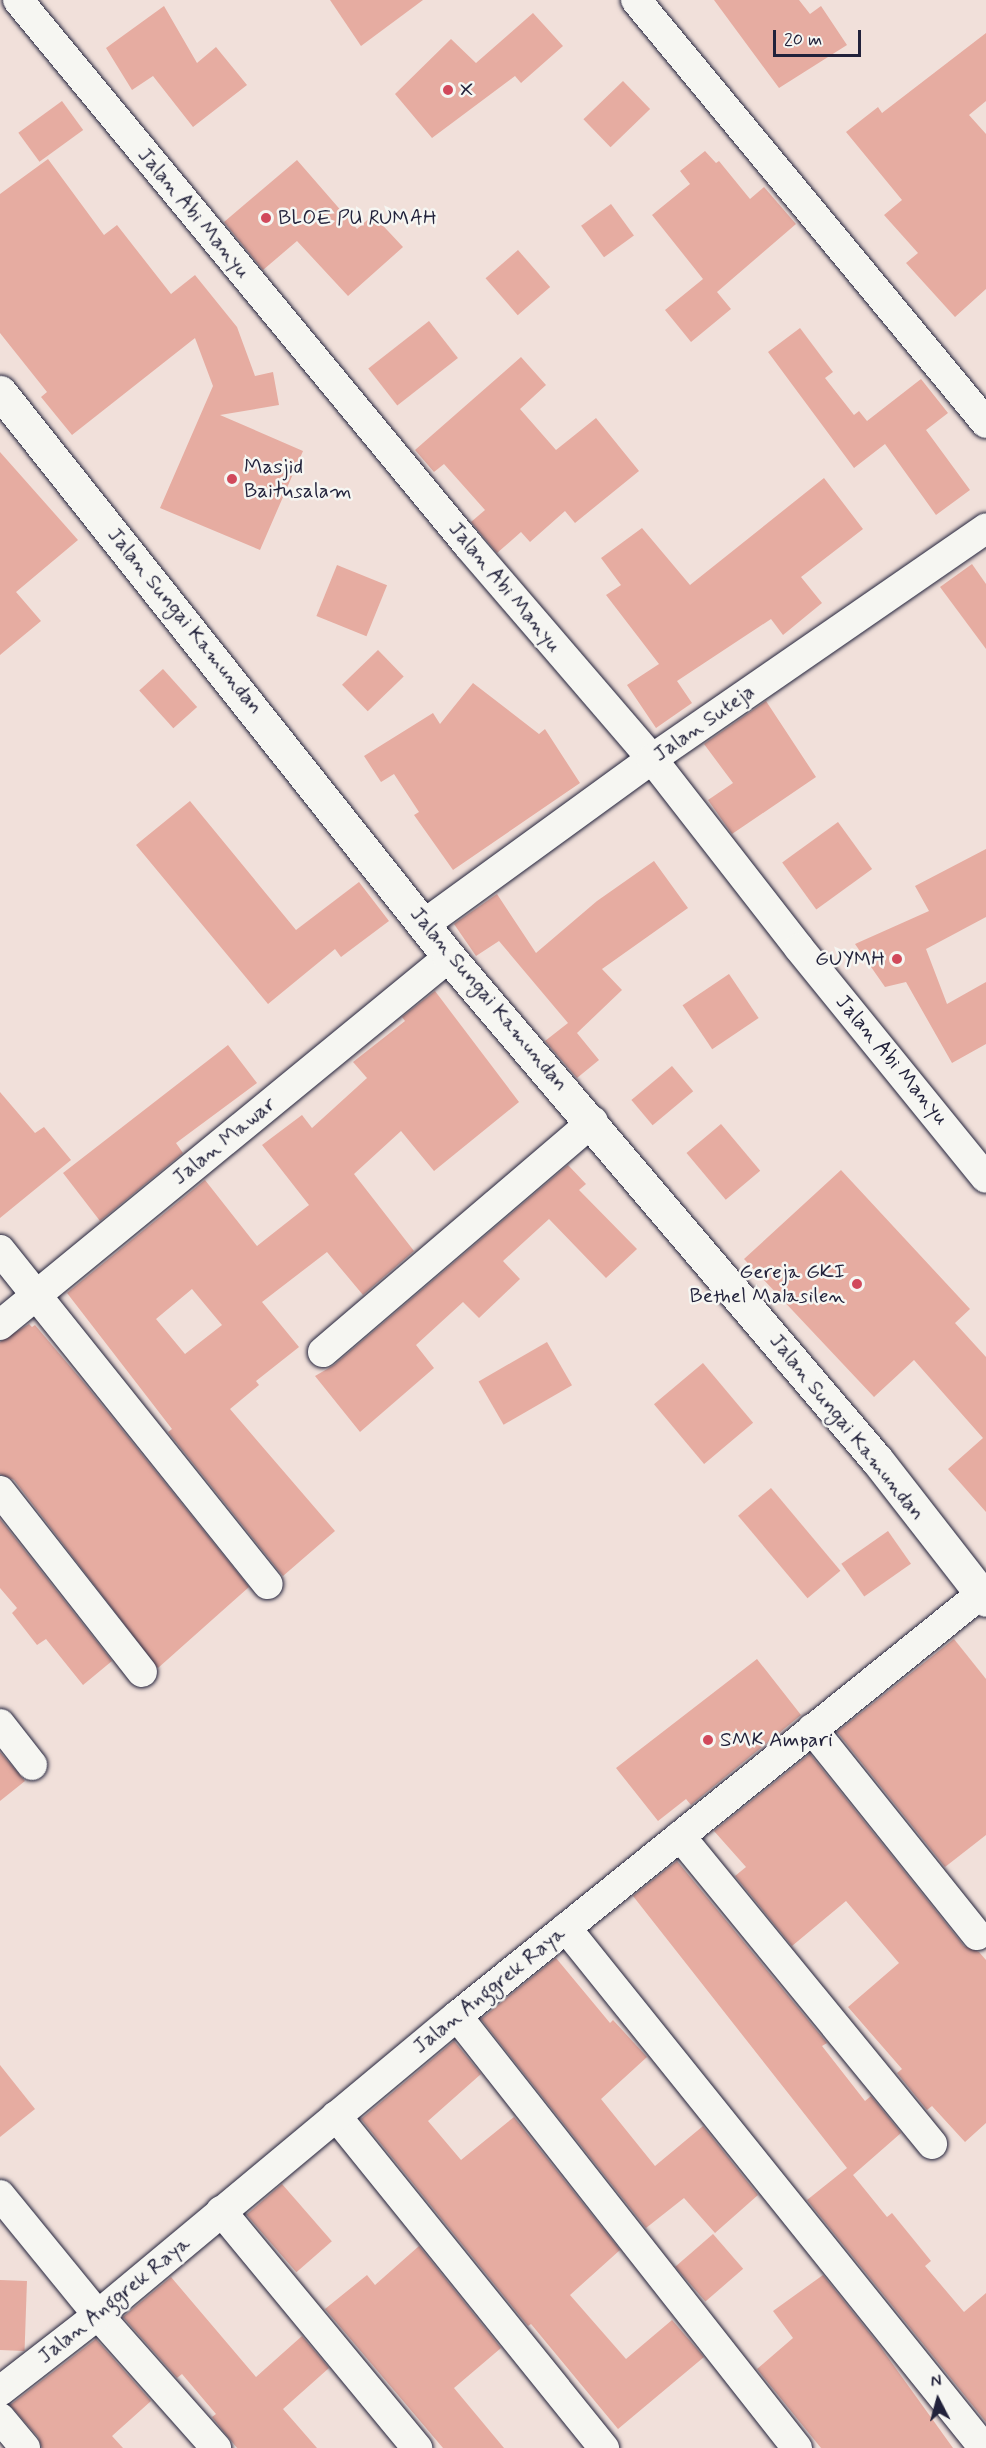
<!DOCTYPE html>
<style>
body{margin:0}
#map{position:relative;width:986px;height:2448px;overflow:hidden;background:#f1e0da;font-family:Mynerve,sans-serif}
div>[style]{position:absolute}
.building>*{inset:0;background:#e6aca1;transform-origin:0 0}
.roads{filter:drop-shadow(0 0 2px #22223b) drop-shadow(0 0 2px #22223b)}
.minor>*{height:30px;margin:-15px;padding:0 15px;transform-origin:15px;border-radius:15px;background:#f6f6f2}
.secondary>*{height:33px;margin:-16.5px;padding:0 16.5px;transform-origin:16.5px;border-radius:16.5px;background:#f6f6f2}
.dots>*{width:16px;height:16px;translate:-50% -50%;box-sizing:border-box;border:3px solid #f6f6f2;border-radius:50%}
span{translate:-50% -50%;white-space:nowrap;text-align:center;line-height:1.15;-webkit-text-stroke:5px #f6f6f2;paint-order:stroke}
.poi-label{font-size:21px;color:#22223b}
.left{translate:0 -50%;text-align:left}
.right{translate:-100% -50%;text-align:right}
.street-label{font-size:21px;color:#22223b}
.north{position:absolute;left:908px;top:2370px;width:60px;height:60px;-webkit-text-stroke:4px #f6f6f2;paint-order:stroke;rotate:354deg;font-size:16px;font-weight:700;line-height:24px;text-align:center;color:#22223b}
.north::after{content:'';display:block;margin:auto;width:21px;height:27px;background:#22223b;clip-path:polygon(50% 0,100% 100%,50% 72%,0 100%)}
.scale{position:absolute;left:773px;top:30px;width:88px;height:27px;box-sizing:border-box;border:3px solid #22223b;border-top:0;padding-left:8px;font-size:18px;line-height:21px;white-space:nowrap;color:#22223b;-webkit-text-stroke:4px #f6f6f2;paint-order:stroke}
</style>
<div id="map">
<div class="building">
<i style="clip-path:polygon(330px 0,423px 0,361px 46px)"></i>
<i style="clip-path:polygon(714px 0,799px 0,810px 14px,821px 6px,847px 45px,779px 88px)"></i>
<i style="clip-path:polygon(164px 6px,197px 63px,216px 47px,247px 85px,193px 127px,153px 76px,132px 90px,106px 48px)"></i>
<i style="clip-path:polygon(533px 13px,563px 46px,521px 83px,515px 76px,432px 138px,395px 94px,451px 39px,476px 63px)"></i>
<i style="clip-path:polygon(986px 33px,986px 101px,969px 115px,986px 134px,986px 289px,955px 317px,906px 263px,918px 253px,884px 215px,902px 200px,846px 132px,878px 107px,882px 113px)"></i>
<i style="left:623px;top:81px;width:39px;height:55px;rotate:46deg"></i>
<i style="left:62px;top:101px;width:36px;height:54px;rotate:54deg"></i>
<i style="clip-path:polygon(705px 151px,716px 163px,719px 161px,750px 199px,764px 187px,796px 224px,717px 292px,731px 309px,691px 342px,665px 310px,703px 279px,652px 215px,690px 184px,680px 171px)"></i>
<i style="clip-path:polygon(48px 159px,104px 235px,117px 225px,171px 294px,195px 275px,237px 327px,255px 376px,273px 372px,279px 405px,220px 415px,303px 451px,260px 550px,160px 508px,213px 386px,195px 338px,72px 435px,41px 397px,47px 392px,0 333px,0 194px)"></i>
<i style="clip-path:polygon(297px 160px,357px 229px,373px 215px,403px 247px,348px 296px,297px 241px,263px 270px,224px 222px)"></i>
<i style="left:611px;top:204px;width:39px;height:37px;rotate:54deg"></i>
<i style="left:518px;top:250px;width:49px;height:43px;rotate:49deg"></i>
<i style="left:429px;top:321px;width:47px;height:77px;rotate:52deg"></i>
<i style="clip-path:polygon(800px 328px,833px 372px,825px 378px,854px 415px,859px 411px,867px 421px,921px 379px,948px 413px,926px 430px,970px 490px,936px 515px,885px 444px,854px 468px,768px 352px)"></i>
<i style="clip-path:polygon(521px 357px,546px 385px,520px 409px,556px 450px,596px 418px,639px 471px,575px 523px,565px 511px,530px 542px,521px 532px,497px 553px,471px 522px,485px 510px,444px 464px,434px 472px,415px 450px)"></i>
<i style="clip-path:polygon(0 452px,78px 540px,16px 592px,41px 621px,0 655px)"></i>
<i style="clip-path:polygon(824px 478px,863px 529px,801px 577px,822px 603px,783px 635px,771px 619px,677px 681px,692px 703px,656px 728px,627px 685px,659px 664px,606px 595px,621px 585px,601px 558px,642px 528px,690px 585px)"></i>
<i style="clip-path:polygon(972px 564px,986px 584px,986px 649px,940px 587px)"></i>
<i style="left:337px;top:565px;width:54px;height:55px;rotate:22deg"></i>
<i style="left:378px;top:650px;width:37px;height:50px;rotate:46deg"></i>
<i style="left:163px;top:669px;width:51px;height:32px;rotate:48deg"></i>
<i style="clip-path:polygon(473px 683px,539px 734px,545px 729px,580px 783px,453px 870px,414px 815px,419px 812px,394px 774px,381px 782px,364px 756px,433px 713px,440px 724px)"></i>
<i style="clip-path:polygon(766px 701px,816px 777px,732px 834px,708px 800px,733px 783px,704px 744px)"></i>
<i style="clip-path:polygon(190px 801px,296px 930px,359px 882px,389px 921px,341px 957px,335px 949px,268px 1004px,136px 845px)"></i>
<i style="left:838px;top:822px;width:58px;height:69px;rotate:54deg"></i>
<i style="clip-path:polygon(986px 849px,986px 917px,926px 949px,947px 1004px,986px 982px,986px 1044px,952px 1063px,906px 982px,885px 987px,855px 944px,929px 911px,915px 886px)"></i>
<i style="clip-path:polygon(654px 861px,688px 908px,602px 969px,622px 990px,577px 1033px,599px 1060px,577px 1078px,545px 1041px,568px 1023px,499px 941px,476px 956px,454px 924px,497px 894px,536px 953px,597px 901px)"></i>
<i style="left:729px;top:974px;width:53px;height:56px;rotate:56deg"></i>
<i style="clip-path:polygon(evenodd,435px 991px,519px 1102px,434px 1171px,401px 1131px,354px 1174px,414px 1251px,363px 1295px,327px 1252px,262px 1302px,299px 1347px,256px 1381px,259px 1385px,230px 1409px,335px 1531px,283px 1576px,168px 1432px,172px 1429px,67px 1293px,205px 1180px,257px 1246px,309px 1205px,262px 1145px,302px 1115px,312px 1128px,367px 1078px,353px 1062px,405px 1021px,402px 1017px,435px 991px,192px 1289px,222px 1325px,185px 1354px,156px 1319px,192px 1289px)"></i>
<i style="clip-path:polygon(228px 1045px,257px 1083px,176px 1143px,183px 1153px,100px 1221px,63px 1173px)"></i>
<i style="left:672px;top:1066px;width:33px;height:53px;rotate:50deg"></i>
<i style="clip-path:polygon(0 1092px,35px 1133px,44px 1127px,71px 1160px,0 1218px)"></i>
<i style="left:721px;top:1124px;width:61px;height:45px;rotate:50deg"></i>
<i style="clip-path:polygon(568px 1165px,586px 1184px,579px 1190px,637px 1249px,606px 1278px,549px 1219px,503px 1261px,520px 1279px,479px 1318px,463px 1302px,416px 1345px,434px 1368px,360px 1432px,315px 1376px,334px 1365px)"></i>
<i style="clip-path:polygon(841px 1170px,970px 1309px,955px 1323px,986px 1357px,986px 1512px,948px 1469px,983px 1438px,914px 1360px,874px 1397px,744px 1259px)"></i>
<i style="clip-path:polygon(29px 1324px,32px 1327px,35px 1325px,85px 1384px,249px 1587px,158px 1668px,14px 1480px,0 1474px,0 1342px)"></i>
<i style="left:547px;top:1342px;width:50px;height:79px;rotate:60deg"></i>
<i style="left:703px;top:1363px;width:78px;height:64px;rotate:50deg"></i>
<i style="left:771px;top:1488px;width:108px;height:43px;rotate:50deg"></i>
<i style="clip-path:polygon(0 1519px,112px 1661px,83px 1685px,46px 1639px,37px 1645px,12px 1613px,17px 1608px,0 1588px)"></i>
<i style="left:888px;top:1531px;width:40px;height:57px;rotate:55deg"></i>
<i style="clip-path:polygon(954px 1639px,986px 1679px,986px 1835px,945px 1867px,837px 1732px)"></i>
<i style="clip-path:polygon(757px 1659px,801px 1715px,691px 1805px,686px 1799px,658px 1821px,616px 1768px)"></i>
<i style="clip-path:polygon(0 1752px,25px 1781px,0 1801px)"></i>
<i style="clip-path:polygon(810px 1754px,964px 1946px,979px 1952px,986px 1960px,986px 2123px,965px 2142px,932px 2106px,927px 2110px,897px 2073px,902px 2069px,848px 2007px,899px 1963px,846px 1901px,792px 1946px,735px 1876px,746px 1867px,714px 1831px)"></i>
<i style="clip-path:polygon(677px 1861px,827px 2043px,822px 2046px,865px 2101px,871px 2096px,901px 2133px,853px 2175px,887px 2217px,892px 2213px,931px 2261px,925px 2266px,964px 2312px,986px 2293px,986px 2422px,807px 2200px,847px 2168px,633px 1896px)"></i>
<i style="clip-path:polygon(556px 1958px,610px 2023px,613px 2020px,647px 2057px,601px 2099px,655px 2166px,703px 2126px,758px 2195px,715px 2233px,684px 2198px,646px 2228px,481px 2019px)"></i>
<i style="clip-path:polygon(454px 2041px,481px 2074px,428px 2121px,461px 2160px,514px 2117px,620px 2250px,570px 2295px,626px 2359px,672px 2320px,704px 2357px,618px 2429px,531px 2324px,528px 2326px,361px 2119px)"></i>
<i style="clip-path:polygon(0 2065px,35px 2109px,0 2137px)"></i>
<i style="left:282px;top:2184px;width:76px;height:47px;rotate:49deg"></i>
<i style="left:713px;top:2234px;width:46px;height:50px;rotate:49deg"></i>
<i style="clip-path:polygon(419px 2246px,501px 2348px,454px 2388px,504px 2448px,443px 2448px,325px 2309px,367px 2275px,375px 2285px)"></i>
<i style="clip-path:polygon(823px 2275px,879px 2345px,953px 2448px,821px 2448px,757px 2369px,793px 2338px,773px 2311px)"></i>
<i style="clip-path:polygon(171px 2277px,256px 2377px,302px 2336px,329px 2368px,283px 2409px,317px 2448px,237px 2448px,212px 2417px,216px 2414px,182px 2374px,177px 2378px,123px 2317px)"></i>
<i style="left:0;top:2280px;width:27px;height:70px;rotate:2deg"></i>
<i style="clip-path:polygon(96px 2339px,151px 2401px,112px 2436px,123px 2448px,42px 2448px,38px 2437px,10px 2405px)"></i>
</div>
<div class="roads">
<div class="minor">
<i style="left:18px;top:0;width:708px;rotate:50.44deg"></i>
<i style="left:469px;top:546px;width:281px;rotate:49.3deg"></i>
<i style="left:652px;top:759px;width:239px;rotate:52.1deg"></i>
<i style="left:799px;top:948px;width:296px;rotate:50.9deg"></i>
<i style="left:636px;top:0;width:549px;rotate:50.39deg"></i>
<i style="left:426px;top:923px;width:279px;rotate:-36deg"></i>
<i style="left:652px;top:759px;width:406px;rotate:-34.6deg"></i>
<i style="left:0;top:1250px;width:428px;rotate:51.3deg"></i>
<i style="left:0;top:1325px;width:581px;rotate:-39.34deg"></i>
<i style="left:323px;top:1352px;width:355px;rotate:-40.5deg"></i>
<i style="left:0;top:1491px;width:230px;rotate:51.9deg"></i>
<i style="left:0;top:1724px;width:52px;rotate:52deg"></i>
<i style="left:812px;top:1729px;width:264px;rotate:51.3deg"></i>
<i style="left:680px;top:1836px;width:398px;rotate:50.7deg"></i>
<i style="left:566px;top:1928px;width:667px;rotate:51.21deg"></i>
<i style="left:457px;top:2016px;width:550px;rotate:51.8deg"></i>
<i style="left:336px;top:2116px;width:427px;rotate:51.1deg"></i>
<i style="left:0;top:2195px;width:155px;rotate:50.8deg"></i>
<i style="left:98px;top:2315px;width:178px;rotate:48.4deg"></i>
<i style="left:221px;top:2211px;width:308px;rotate:50.4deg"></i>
<i style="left:0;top:2391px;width:124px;rotate:-37.8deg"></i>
<i style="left:98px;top:2315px;width:467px;rotate:-39.8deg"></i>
<i style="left:457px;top:2016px;width:673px;rotate:-38.85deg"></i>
<i style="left:0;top:2418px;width:39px;rotate:50deg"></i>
</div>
<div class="secondary">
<i style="left:0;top:392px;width:722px;rotate:51.53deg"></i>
<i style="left:449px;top:957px;width:660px;rotate:49.61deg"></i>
<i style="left:877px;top:1460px;width:177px;rotate:52.1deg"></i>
</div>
</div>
<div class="dots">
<i style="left:448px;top:90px;background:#d1495b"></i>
<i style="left:266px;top:218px;background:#d1495b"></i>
<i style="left:232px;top:479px;background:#d1495b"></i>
<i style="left:897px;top:959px;background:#d1495b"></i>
<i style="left:857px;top:1284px;background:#d1495b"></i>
<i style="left:708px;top:1740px;background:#d1495b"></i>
</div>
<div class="poi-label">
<span class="left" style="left:460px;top:90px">X</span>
<span class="left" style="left:278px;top:218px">BLOE PU RUMAH</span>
<span class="left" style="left:244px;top:479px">Masjid<br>Baitusalam</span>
<span class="right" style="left:885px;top:959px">GUYMH</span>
<span class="right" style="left:845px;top:1284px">Gereja GKI<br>Bethel Malasilen</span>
<span class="left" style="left:720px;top:1740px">SMK Ampari</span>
</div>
<div class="street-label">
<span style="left:194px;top:213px;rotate:50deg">Jalan Abi Manyu</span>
<span style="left:505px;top:587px;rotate:50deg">Jalan Abi Manyu</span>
<span style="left:185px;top:621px;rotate:51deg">Jalan Sungai Kamundan</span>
<span style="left:704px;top:723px;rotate:-35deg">Jalan Suteja</span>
<span style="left:489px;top:999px;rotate:50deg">Jalan Sungai Kamundan</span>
<span style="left:892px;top:1060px;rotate:50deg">Jalan Abi Manyu</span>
<span style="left:224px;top:1141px;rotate:-39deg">Jalan Mawar</span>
<span style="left:847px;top:1427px;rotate:51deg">Jalan Sungai Kamundan</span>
<span style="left:489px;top:1990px;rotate:-39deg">Jalan Anggrek Raya</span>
<span style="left:114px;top:2300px;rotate:-39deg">Jalan Anggrek Raya</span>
</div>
<div class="north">N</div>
<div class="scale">20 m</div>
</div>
